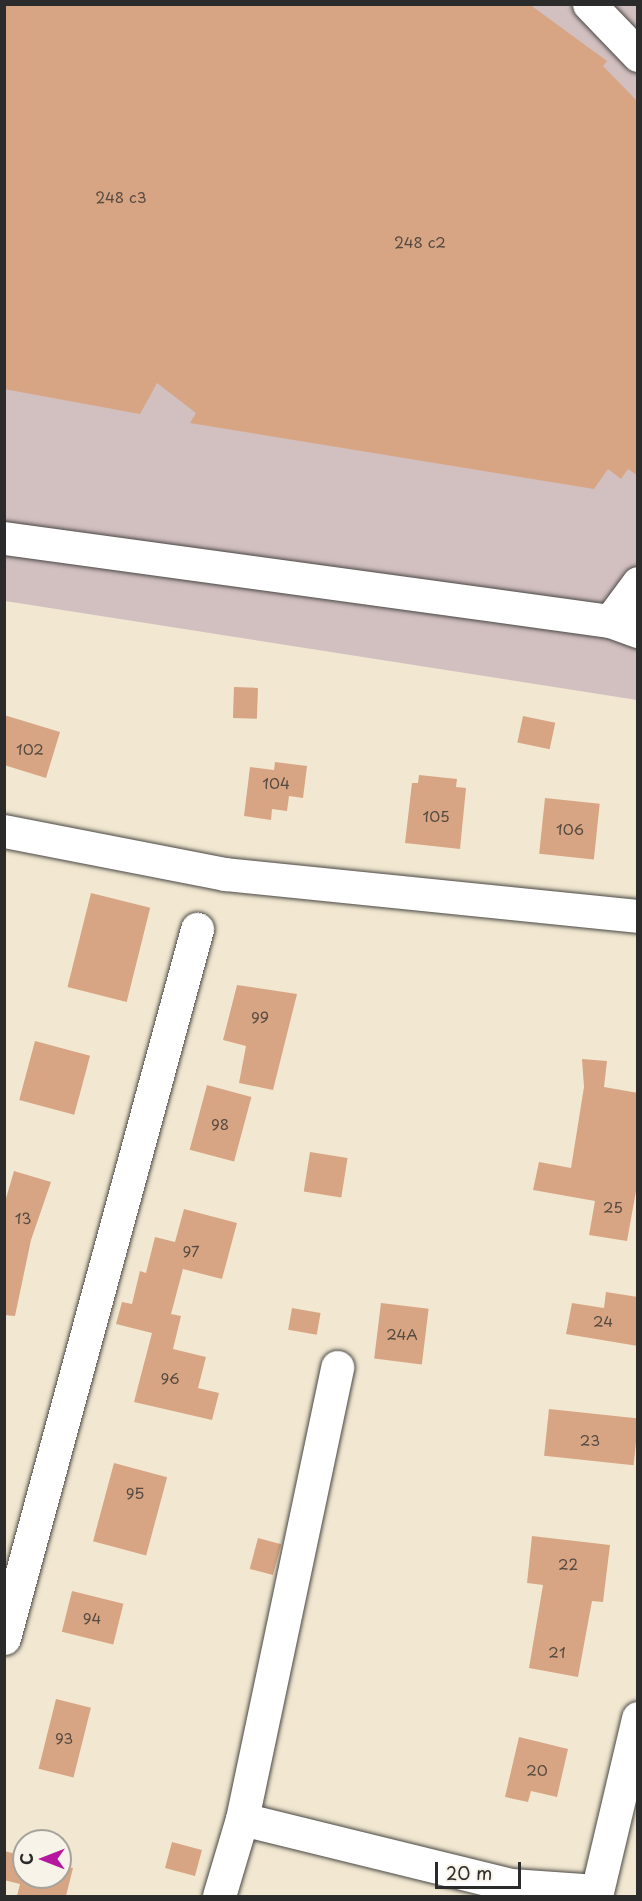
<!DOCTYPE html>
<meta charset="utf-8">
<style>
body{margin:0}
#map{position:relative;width:642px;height:1901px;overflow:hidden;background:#f2e8d1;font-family:"Playpen Sans",sans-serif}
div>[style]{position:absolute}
.industrial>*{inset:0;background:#d2bfc0}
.building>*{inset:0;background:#d7a584;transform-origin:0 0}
.roads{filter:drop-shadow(0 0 2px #494744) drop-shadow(0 0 2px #494744)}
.minor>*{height:33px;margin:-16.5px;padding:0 16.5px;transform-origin:16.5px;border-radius:16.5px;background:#fff}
span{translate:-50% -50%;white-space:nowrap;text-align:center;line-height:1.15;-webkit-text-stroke:4.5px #f7f3e8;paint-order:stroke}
.number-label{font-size:15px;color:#564a41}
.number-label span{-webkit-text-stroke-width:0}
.frame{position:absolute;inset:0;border:6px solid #2b2b2b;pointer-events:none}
.north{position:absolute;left:12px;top:1829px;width:60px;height:60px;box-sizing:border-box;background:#f7f3e8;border:2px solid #a5a39c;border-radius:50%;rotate:270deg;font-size:16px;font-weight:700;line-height:24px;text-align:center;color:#2b2b2b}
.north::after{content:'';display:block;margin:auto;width:21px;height:27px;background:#b5179e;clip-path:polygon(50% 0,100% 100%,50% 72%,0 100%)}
.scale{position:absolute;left:435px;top:1862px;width:86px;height:27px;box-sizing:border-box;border:3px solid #2b2b2b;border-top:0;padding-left:8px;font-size:18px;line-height:21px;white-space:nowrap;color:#2b2b2b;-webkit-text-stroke:4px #f7f3e8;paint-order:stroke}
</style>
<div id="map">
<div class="industrial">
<i style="clip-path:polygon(4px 5px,637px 6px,637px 700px,5px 601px)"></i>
</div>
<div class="building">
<i style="clip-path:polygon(4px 4px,529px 4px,607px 61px,603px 66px,638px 102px,638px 476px,628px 469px,621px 479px,608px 469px,594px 489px,190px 423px,196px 413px,157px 383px,140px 414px,4px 389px)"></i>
<i style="left:234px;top:687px;width:24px;height:31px;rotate:2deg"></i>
<i style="clip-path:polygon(4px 715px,60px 732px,46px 778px,4px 765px)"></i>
<i style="left:523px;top:716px;width:33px;height:27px;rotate:12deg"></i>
<i style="clip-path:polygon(275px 762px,307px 766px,303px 798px,289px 796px,287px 811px,272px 809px,271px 820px,244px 816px,250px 767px,274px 770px)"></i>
<i style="clip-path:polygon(419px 775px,457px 779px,456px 787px,466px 788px,460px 849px,405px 843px,412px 783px,418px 783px)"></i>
<i style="left:545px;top:798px;width:55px;height:56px;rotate:6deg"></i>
<i style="left:91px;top:893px;width:61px;height:97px;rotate:14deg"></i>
<i style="clip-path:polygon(237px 985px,297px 994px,273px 1090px,239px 1083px,246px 1046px,223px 1040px)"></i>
<i style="left:35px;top:1041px;width:57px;height:61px;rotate:15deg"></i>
<i style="clip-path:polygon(582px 1059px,607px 1061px,604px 1087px,638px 1093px,638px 1180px,627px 1241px,589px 1235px,595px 1201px,533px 1190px,539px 1162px,571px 1168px,584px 1087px)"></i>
<i style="left:207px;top:1085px;width:46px;height:67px;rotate:15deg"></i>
<i style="left:310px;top:1152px;width:38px;height:40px;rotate:9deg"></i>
<i style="clip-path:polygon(14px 1171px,51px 1182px,31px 1240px,15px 1316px,4px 1315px,4px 1205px)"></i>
<i style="clip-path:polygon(184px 1209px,237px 1223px,222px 1279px,183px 1269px,171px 1314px,181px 1316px,173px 1349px,206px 1357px,198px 1388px,219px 1393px,212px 1420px,134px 1402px,152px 1333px,116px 1324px,122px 1302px,132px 1304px,140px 1271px,146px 1273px,155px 1237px,175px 1242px)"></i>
<i style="clip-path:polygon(606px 1292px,638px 1297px,638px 1346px,566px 1334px,572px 1303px,604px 1308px)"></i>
<i style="left:381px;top:1303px;width:48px;height:56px;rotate:7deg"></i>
<i style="left:292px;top:1308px;width:29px;height:22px;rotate:10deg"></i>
<i style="left:549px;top:1409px;width:90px;height:47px;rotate:6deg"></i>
<i style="left:114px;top:1463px;width:55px;height:81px;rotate:15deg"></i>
<i style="clip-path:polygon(532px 1536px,610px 1545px,603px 1602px,592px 1601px,578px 1677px,529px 1668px,543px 1585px,527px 1583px)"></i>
<i style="left:258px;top:1538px;width:24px;height:32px;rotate:15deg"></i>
<i style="left:72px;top:1591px;width:53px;height:42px;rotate:14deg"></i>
<i style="left:56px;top:1699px;width:36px;height:72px;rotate:14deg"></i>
<i style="clip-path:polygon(519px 1737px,568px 1749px,557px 1797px,531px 1791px,528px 1802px,505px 1797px)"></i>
<i style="left:172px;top:1842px;width:31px;height:27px;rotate:15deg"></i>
<i style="clip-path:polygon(4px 1851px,24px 1856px,24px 1877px,60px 1877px,60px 1865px,73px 1868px,66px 1896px,17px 1896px,20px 1884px,4px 1880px)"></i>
</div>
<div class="roads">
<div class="minor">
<i style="left:589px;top:4px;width:71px;rotate:46.1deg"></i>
<i style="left:4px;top:538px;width:612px;rotate:7.8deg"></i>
<i style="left:610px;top:621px;width:30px;rotate:20deg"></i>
<i style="left:610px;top:621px;width:47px;rotate:-53.6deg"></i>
<i style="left:4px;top:831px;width:225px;rotate:11deg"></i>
<i style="left:225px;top:874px;width:415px;rotate:5.8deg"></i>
<i style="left:4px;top:1638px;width:735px;rotate:-74.77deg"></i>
<i style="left:242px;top:1819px;width:277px;rotate:13.8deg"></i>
<i style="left:511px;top:1885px;width:86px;rotate:4deg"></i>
<i style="left:219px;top:1896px;width:80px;rotate:-73.4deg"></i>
<i style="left:242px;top:1819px;width:462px;rotate:-78.1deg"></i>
<i style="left:596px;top:1896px;width:183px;rotate:-76.7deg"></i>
</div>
</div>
<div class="number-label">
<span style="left:121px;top:197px">248 с3</span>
<span style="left:420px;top:242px">248 с2</span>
<span style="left:30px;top:749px">102</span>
<span style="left:276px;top:783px">104</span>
<span style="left:436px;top:816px">105</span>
<span style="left:570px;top:829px">106</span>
<span style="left:260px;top:1017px">99</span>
<span style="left:220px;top:1124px">98</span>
<span style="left:613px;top:1207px">25</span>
<span style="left:23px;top:1218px">13</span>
<span style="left:191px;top:1251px">97</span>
<span style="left:603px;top:1321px">24</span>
<span style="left:402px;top:1334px">24А</span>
<span style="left:170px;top:1378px">96</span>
<span style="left:590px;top:1440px">23</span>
<span style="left:135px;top:1493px">95</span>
<span style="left:568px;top:1564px">22</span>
<span style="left:92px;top:1618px">94</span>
<span style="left:557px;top:1652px">21</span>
<span style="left:64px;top:1738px">93</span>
<span style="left:537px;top:1770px">20</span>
</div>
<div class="frame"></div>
<div class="north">С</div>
<div class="scale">20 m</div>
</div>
